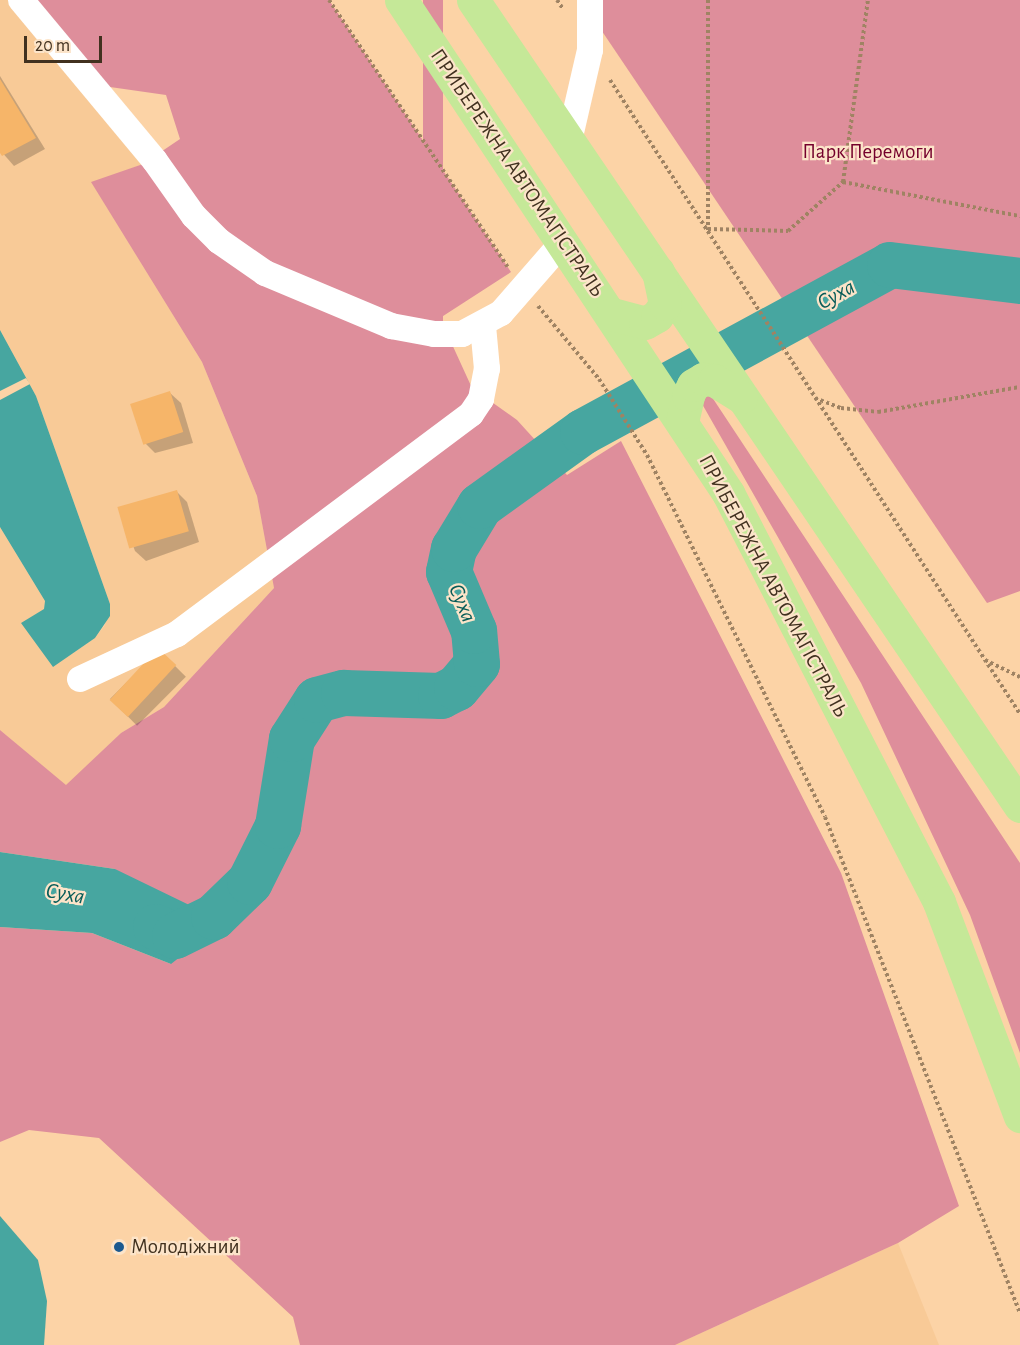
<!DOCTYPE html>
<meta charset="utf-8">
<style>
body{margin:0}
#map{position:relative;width:1020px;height:1345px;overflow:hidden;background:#fcd3a6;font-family:"Alegreya Sans",sans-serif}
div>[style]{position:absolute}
.built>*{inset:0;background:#f8ca97}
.green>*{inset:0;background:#de8e9b;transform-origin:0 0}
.water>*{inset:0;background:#47a6a0}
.pier>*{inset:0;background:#fcd3a6}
.shadow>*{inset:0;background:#0003;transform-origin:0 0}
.river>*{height:46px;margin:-23px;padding:0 23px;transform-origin:23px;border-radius:23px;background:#47a6a0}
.building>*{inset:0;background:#f6b569;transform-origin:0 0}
.path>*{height:4px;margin-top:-2px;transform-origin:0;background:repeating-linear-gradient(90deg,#9f8363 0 3px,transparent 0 6px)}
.minor>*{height:26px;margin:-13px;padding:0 13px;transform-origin:13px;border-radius:13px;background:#fff}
.major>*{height:33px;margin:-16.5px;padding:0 16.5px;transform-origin:16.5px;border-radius:16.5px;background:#c5e898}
.dots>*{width:16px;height:16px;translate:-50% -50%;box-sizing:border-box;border:3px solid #fce4c9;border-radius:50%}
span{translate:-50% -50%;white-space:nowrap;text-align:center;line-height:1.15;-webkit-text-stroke:4.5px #fce4c9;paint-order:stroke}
.park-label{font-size:21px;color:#74002c}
.street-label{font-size:21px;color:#41311f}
.poi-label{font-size:21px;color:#41311f}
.left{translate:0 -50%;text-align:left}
.water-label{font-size:22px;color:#085c58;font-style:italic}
.scale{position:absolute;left:24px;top:36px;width:78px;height:27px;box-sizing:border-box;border:3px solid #41311f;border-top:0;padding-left:8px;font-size:18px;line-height:21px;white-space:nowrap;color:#41311f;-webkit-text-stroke:4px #fce4c9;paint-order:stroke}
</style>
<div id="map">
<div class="built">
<i style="clip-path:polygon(0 0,33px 0,143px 164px,92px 183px,202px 362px,257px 496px,274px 588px,164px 707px,121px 733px,66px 786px,0 730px,0 527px,45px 601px,44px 609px,22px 623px,53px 667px,95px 638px,105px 625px,110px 604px,36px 396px,0 330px)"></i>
<i style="clip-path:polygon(898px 1243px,939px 1345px,675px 1345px)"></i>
</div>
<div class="green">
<i style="clip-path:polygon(33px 0,329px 0,511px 272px,440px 318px,472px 388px,517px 420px,567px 475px,621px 441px,841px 873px,959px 1206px,898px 1243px,675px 1345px,300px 1345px,293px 1317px,99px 1138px,29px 1130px,0 1142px,0 927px,92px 933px,171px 964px,115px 869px,0 852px,0 730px,66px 785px,121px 733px,164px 707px,274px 588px,257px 496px,202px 362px,91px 182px,143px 164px,180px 139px,166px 95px,103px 86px)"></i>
<i style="left:423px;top:0;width:20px;height:371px"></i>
<i style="clip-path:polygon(581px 0,1020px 0,1020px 591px,987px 603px)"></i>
<i style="clip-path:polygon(702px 382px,1020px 863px,1020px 1053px,970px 915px,861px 683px,697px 395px)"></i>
</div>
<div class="water">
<i style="clip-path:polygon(0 330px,36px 396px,110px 604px,110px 616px,95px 638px,53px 667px,21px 623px,44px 609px,45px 601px,0 527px)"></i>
<i style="clip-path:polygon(0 852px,115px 869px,214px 917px,218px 927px,171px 964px,92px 933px,0 927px)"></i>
<i style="clip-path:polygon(0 1216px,38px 1260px,47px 1301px,44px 1345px,0 1345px)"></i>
</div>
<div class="pier">
<i style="clip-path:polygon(26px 378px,30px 384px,0 400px,0 391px)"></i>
</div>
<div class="shadow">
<i style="clip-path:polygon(0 76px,45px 149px,14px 166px,0 150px)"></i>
<i style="clip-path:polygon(170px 393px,181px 403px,193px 443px,155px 453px,144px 442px)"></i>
<i style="clip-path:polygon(176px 491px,187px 502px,199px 542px,146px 561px,135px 551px,120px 510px)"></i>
<i style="left:159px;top:650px;width:38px;height:69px;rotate:45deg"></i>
</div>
<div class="river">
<i style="left:156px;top:927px;width:21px;rotate:25deg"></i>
<i style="left:175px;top:936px;width:43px;rotate:-26deg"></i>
<i style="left:214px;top:917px;width:50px;rotate:-44.2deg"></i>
<i style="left:250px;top:882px;width:63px;rotate:-63.4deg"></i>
<i style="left:278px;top:826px;width:88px;rotate:-80.9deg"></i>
<i style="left:292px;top:739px;width:46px;rotate:-57.3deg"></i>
<i style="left:317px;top:700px;width:28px;rotate:-15deg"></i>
<i style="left:344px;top:693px;width:97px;rotate:1.8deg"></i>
<i style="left:441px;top:696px;width:18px;rotate:-27deg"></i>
<i style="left:457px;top:688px;width:31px;rotate:-50deg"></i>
<i style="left:477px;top:664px;width:33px;rotate:-95deg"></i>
<i style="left:474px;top:631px;width:64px;rotate:-113deg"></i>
<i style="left:449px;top:572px;width:24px;rotate:-78deg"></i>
<i style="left:454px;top:549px;width:50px;rotate:-58.8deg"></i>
<i style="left:480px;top:506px;width:127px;rotate:-35.7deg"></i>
<i style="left:583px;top:432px;width:349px;rotate:-28.5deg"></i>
<i style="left:890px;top:265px;width:131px;rotate:7deg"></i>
</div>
<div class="building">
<i style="clip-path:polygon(0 79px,36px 138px,2px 156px,0 153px)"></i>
<i style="left:170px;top:391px;width:43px;height:42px;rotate:72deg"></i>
<i style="left:177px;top:490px;width:43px;height:62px;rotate:74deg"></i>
<i style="left:158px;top:648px;width:25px;height:71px;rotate:43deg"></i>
</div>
<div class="path">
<i style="left:329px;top:0;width:321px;rotate:56.2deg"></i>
<i style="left:557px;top:0;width:11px;rotate:56deg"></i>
<i style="left:708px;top:0;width:230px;rotate:90deg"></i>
<i style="left:610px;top:80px;width:755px;rotate:57.11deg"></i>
<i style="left:843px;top:182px;width:180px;rotate:10.9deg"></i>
<i style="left:708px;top:229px;width:80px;rotate:1.4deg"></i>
<i style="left:788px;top:231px;width:74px;rotate:-41.7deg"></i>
<i style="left:843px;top:182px;width:184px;rotate:-82.2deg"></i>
<i style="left:538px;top:306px;width:95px;rotate:50.1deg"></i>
<i style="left:599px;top:379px;width:90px;rotate:57.7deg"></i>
<i style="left:647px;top:455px;width:403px;rotate:63.8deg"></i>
<i style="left:825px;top:817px;width:533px;rotate:68.54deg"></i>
<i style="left:815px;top:398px;width:28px;rotate:21deg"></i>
<i style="left:841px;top:408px;width:37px;rotate:6deg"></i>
<i style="left:878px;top:412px;width:144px;rotate:-10deg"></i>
<i style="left:985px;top:660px;width:39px;rotate:26deg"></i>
</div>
<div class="minor">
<i style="left:21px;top:0;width:209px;rotate:50.2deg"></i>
<i style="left:155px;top:161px;width:67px;rotate:54.7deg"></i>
<i style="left:194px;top:216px;width:35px;rotate:45deg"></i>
<i style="left:219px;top:241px;width:56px;rotate:34.8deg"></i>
<i style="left:265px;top:273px;width:137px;rotate:22.8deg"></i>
<i style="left:391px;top:326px;width:44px;rotate:10.5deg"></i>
<i style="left:434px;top:334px;width:28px"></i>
<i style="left:462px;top:334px;width:44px;rotate:-28.3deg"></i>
<i style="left:501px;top:313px;width:93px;rotate:-48.9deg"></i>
<i style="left:569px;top:141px;width:93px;rotate:-77deg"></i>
<i style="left:590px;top:50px;width:50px;rotate:-90deg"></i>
<i style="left:80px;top:679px;width:107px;rotate:-24.9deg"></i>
<i style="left:177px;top:634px;width:367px;rotate:-36.8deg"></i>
<i style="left:471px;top:414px;width:18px;rotate:-56deg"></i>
<i style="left:481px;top:399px;width:31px;rotate:-79deg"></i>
<i style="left:487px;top:369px;width:43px;rotate:-95.3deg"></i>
</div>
<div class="major">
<i style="left:401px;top:0;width:592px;rotate:56.44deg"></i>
<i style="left:728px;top:493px;width:460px;rotate:62.7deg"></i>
<i style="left:939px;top:902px;width:229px;rotate:69.3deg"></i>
<i style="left:473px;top:0;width:974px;rotate:55.84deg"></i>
<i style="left:612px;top:314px;width:34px;rotate:15deg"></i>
<i style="left:645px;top:323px;width:14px;rotate:-30deg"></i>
<i style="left:657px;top:316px;width:14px;rotate:-56deg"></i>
<i style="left:665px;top:304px;width:33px;rotate:-102deg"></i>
<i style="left:682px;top:422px;width:28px;rotate:-77deg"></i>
<i style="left:688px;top:395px;width:11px;rotate:-63deg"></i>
<i style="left:693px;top:385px;width:12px;rotate:-31deg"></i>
<i style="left:703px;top:379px;width:11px;rotate:5deg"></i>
<i style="left:714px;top:380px;width:32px;rotate:32deg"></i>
</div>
<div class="dots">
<i style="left:119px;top:1247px;background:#1b598f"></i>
</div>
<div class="park-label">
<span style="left:868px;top:152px">Парк Перемоги</span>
</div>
<div class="street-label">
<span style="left:517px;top:173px;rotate:56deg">ПРИБЕРЕЖНА АВТОМАГІСТРАЛЬ</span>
<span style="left:773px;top:586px;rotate:62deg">ПРИБЕРЕЖНА АВТОМАГІСТРАЛЬ</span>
</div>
<div class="poi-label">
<span class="left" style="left:131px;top:1247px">Молодіжний</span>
</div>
<div class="water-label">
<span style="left:836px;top:295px;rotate:-29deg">Суха</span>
<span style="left:462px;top:603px;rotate:67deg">Суха</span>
<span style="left:65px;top:894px;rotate:10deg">Суха</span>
</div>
<div class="scale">20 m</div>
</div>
